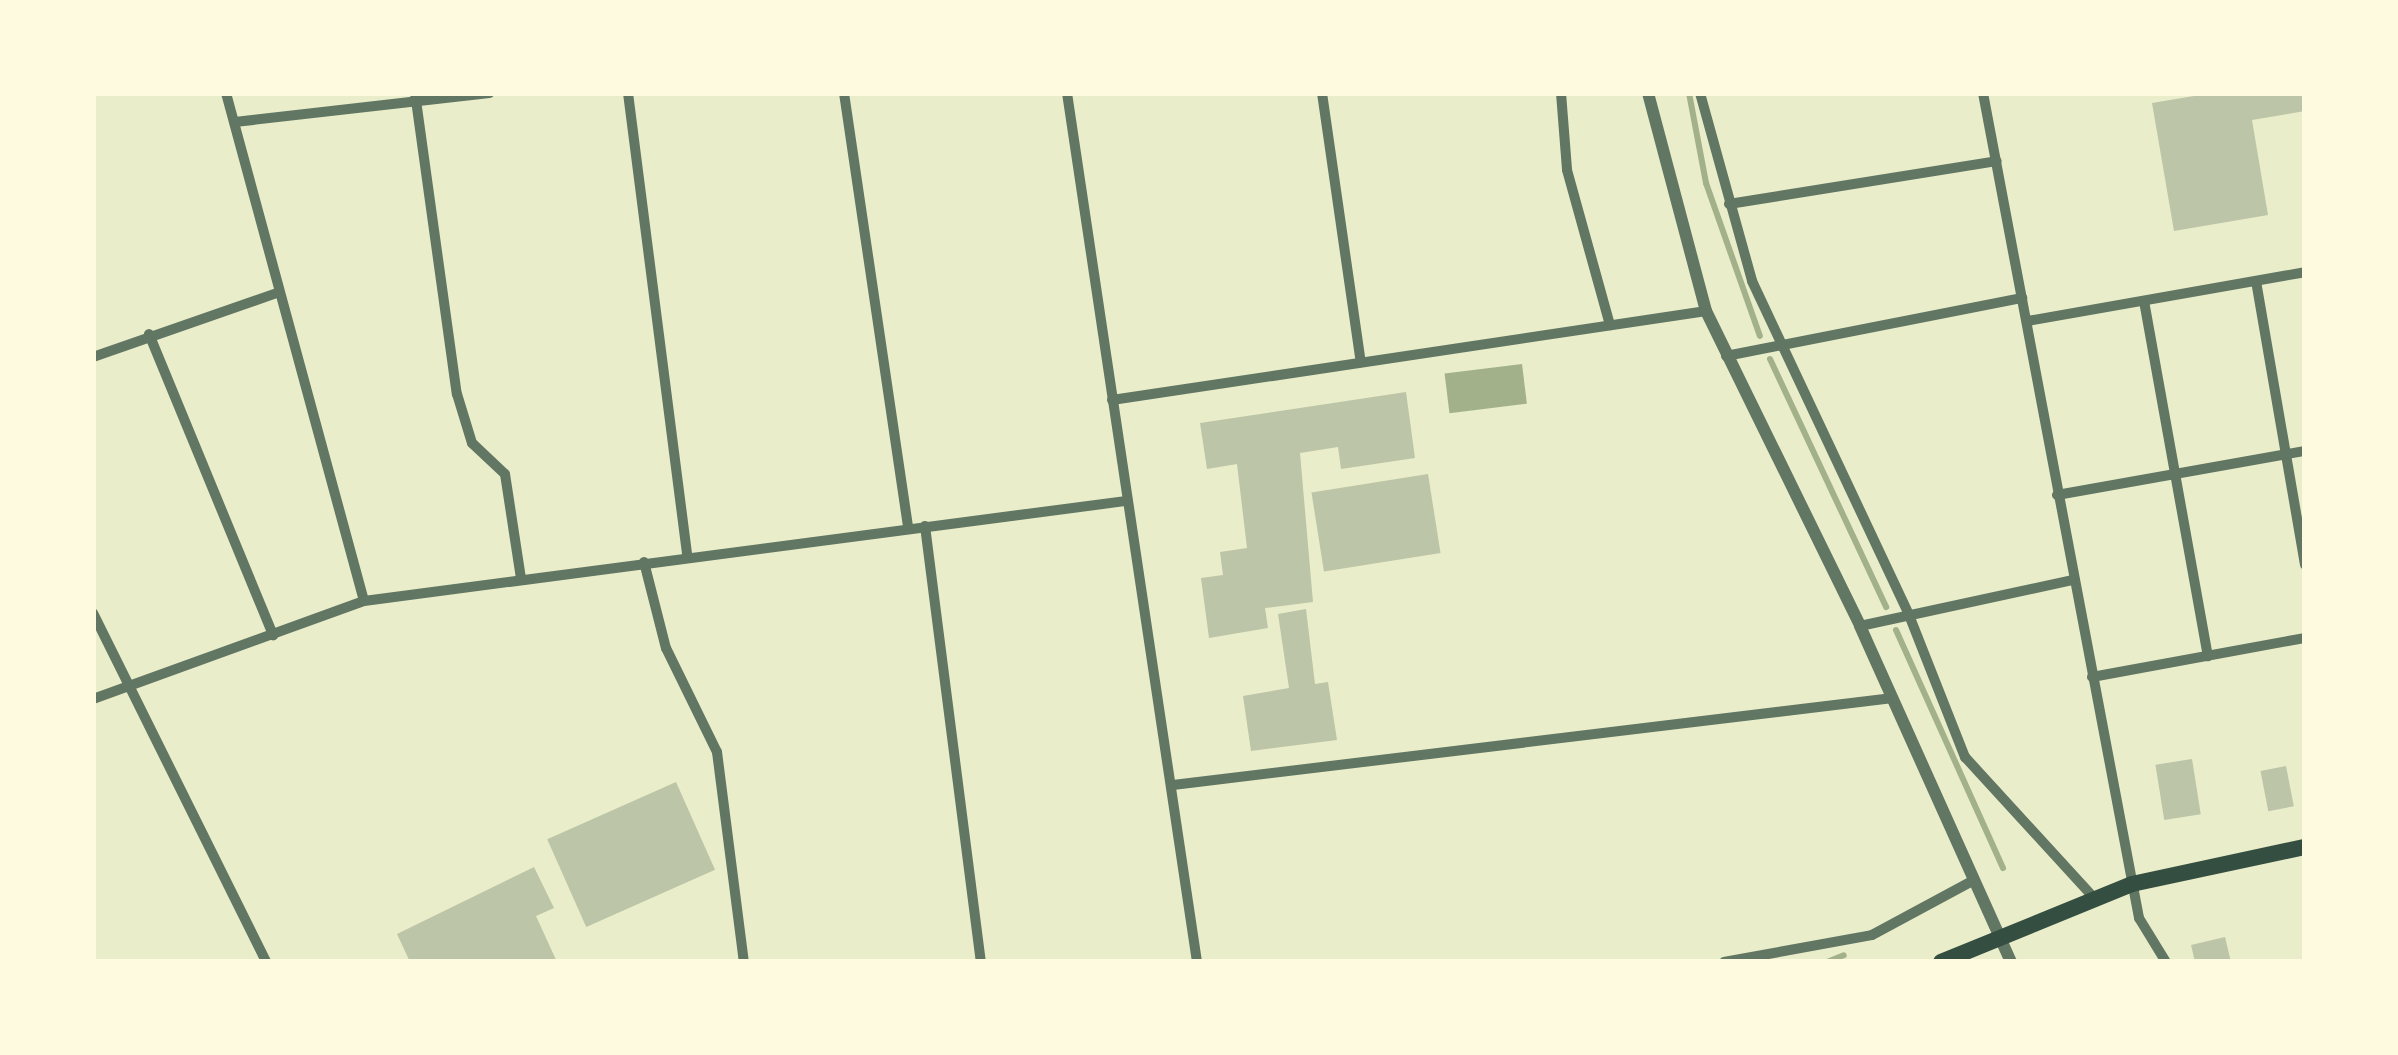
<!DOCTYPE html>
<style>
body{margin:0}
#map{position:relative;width:2398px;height:1055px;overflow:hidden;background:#e9edc9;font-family:Karla,sans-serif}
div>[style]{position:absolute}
.water>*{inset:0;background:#a3b18a;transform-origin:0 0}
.stream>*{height:6px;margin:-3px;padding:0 3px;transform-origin:3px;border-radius:3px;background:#a3b18a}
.building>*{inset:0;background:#bcc5a7;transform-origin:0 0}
.minor>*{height:10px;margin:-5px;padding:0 5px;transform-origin:5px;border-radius:5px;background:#617663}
.tertiary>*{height:12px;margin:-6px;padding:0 6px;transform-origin:6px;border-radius:6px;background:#617663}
.trunk>*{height:16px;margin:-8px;padding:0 8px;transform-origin:8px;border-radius:8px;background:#344e41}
span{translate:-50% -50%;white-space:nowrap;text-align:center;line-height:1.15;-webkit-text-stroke:10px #fefae0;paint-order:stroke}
.frame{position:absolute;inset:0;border:96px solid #fefae0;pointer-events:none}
</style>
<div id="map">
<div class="water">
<i style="left:1522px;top:364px;width:40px;height:78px;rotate:83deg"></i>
</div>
<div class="stream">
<i style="left:1689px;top:93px;width:92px;rotate:79.3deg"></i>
<i style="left:1706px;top:183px;width:162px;rotate:70.6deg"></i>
<i style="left:1770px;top:359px;width:274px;rotate:64.9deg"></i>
<i style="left:1896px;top:630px;width:261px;rotate:65.8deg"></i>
<i style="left:1827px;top:962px;width:18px;rotate:-22deg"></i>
</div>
<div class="building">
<i style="clip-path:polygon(2212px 93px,2305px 93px,2305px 111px,2252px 120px,2268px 215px,2174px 231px,2152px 103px)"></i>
<i style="clip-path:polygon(1406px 392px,1415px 458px,1341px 469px,1338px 447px,1300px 453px,1313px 602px,1265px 608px,1268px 628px,1209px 638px,1201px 578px,1223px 575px,1220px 552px,1247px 548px,1237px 464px,1207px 469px,1200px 423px)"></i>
<i style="left:1428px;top:474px;width:80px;height:118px;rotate:81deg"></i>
<i style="clip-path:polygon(1306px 609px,1315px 684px,1328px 682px,1337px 740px,1251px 751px,1243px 696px,1289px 688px,1278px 614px)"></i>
<i style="left:2192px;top:759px;width:56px;height:37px;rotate:81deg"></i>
<i style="left:2286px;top:766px;width:41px;height:26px;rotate:79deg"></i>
<i style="left:676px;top:782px;width:96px;height:141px;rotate:66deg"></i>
<i style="clip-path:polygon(534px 867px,554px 908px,536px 916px,557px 962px,410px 962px,397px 934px)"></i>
<i style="clip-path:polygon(2225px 937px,2231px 962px,2195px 962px,2191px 945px)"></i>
</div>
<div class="minor">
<i style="left:226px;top:93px;width:526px;rotate:74.8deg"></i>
<i style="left:415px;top:93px;width:304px;rotate:82.1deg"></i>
<i style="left:457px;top:394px;width:51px;rotate:73deg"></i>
<i style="left:472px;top:443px;width:45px;rotate:43.2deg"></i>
<i style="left:505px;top:474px;width:105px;rotate:81.3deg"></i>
<i style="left:628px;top:93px;width:465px;rotate:82.7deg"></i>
<i style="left:844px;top:93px;width:440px;rotate:81.6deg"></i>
<i style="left:1067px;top:93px;width:879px;rotate:81.49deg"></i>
<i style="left:1322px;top:93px;width:272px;rotate:81.8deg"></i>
<i style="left:1561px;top:93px;width:77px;rotate:85.5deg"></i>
<i style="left:1567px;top:170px;width:161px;rotate:74.5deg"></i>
<i style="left:1700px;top:93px;width:195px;rotate:74.5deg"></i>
<i style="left:1752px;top:281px;width:369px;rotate:64.8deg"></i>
<i style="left:1909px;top:615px;width:153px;rotate:68.5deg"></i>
<i style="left:1965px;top:757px;width:193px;rotate:47.5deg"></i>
<i style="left:1983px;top:93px;width:840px;rotate:79.29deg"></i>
<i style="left:2139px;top:918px;width:52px;rotate:58.5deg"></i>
<i style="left:235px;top:122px;width:256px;rotate:-6.5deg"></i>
<i style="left:1729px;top:204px;width:271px;rotate:-9.1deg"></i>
<i style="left:2256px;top:281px;width:288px;rotate:80.2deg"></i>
<i style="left:2144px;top:301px;width:361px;rotate:79.8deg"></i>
<i style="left:2028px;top:321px;width:281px;rotate:-10deg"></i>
<i style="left:149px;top:334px;width:326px;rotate:67.6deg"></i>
<i style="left:1726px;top:356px;width:302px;rotate:-11.1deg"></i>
<i style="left:93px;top:357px;width:195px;rotate:-19.2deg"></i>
<i style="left:1112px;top:400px;width:601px;rotate:-8.52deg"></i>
<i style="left:2057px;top:495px;width:252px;rotate:-10.1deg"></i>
<i style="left:925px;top:526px;width:440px;rotate:82.7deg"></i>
<i style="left:644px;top:562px;width:89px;rotate:75.7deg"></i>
<i style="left:666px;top:648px;width:116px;rotate:63.9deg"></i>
<i style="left:717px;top:752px;width:212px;rotate:82.7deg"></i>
<i style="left:93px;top:613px;width:390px;rotate:63.6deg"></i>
<i style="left:1860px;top:626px;width:217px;rotate:-12.2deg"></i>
<i style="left:2092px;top:677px;width:217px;rotate:-10.4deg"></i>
<i style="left:93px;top:699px;width:288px;rotate:-19.9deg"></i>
<i style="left:364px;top:601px;width:769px;rotate:-7.48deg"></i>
<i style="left:1173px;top:785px;width:725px;rotate:-6.89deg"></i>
<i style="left:1724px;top:962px;width:150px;rotate:-10.3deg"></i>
<i style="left:1872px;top:935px;width:116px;rotate:-28.3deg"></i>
</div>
<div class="tertiary">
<i style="left:1648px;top:93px;width:226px;rotate:75.1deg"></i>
<i style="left:1706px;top:311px;width:351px;rotate:63.9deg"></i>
<i style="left:1860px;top:626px;width:368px;rotate:65.8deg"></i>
</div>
<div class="trunk">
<i style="left:1941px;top:962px;width:206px;rotate:-22.2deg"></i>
<i style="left:2132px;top:884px;width:177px;rotate:-12.1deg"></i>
</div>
<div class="frame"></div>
</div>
